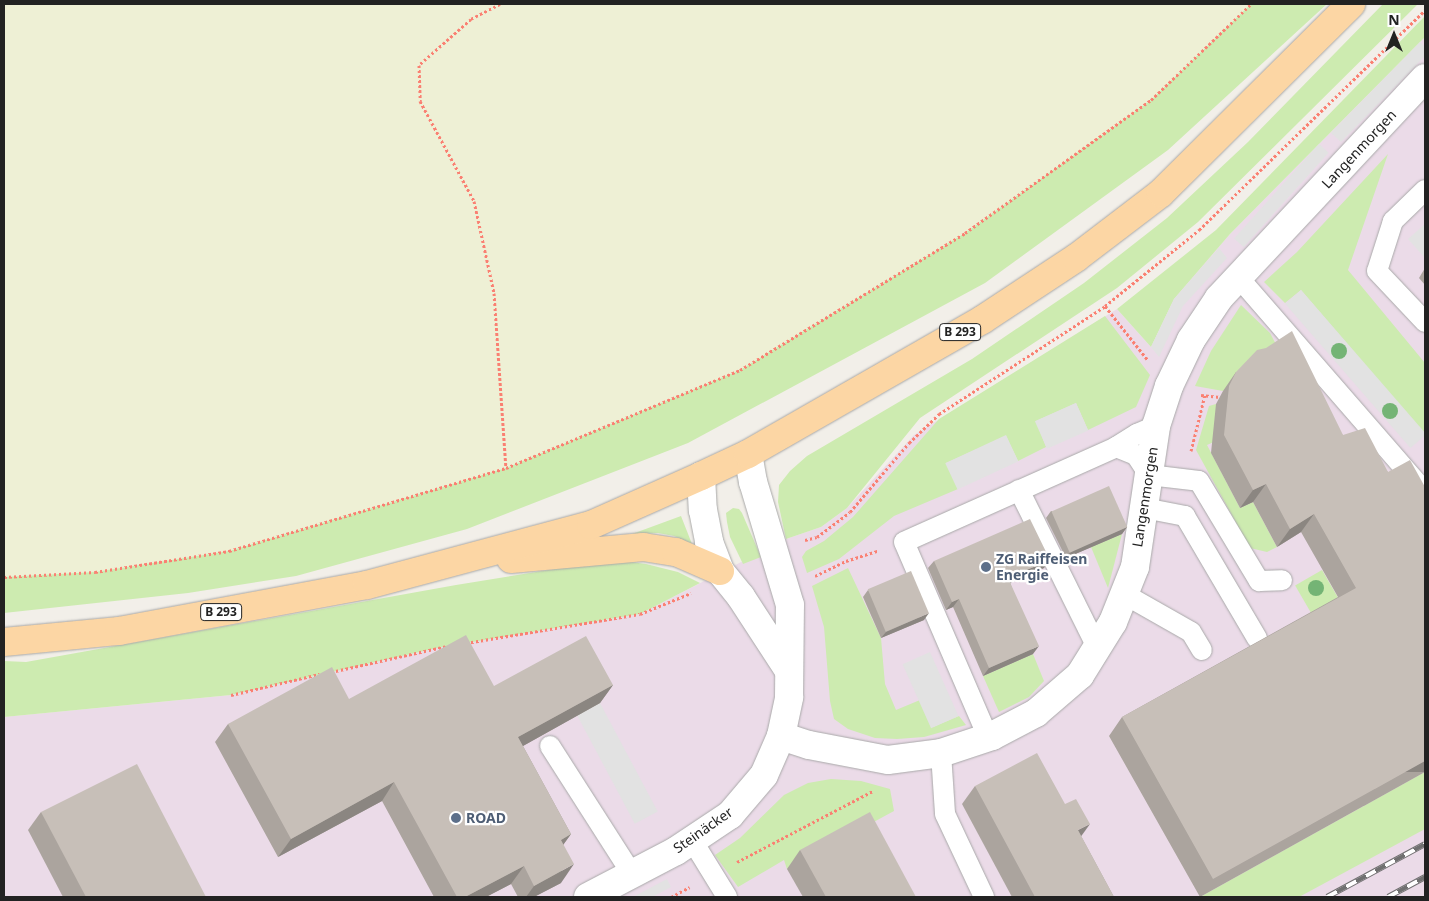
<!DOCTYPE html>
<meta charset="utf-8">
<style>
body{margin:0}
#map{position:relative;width:1429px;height:901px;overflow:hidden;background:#f2efe9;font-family:"Noto Sans",sans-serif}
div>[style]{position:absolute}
.industrial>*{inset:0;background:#ebdbe8}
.farmland>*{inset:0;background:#eef0d5}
.grass>*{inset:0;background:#cdebb0;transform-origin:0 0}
.parking>*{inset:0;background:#e2e2e2;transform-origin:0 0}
.path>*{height:3px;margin-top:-1.5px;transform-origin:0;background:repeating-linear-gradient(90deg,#fa8072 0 2.5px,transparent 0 5px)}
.roads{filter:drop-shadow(0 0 1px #a9a9a9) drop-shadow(0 0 1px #a9a9a9)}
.lane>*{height:20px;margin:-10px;padding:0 10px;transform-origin:10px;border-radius:10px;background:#fff}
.street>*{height:28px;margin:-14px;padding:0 14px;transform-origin:14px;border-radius:14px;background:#fff}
.primary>*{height:28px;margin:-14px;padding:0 14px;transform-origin:14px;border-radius:14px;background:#fcd6a4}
.rail>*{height:5.5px;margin-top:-2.75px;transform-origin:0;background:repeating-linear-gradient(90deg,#fff 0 11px,#707070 0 22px);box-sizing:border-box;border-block:1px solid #707070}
.trees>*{width:16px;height:16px;margin:-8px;border-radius:50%;background:#74b475}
.wall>*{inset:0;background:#aba49e}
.shaded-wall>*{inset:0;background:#8b8681;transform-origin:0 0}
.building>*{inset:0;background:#c7bfb8;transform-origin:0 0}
.dots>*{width:14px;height:14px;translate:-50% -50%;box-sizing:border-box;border:2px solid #fff;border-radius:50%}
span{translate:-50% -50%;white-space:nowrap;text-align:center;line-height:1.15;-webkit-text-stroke:4.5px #fff;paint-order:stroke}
.shield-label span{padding:1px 4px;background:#fff;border:1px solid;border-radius:4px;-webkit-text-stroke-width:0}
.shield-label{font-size:12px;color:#222;font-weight:700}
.street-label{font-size:14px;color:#222}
.service-label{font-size:14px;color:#4e5e75;font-weight:700}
.left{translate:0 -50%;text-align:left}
.frame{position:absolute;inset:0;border:5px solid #222;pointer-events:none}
.north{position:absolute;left:1369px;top:10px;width:50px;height:50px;-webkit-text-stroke:4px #fff;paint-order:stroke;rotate:0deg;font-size:14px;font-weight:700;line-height:20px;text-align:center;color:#222}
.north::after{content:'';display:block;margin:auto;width:18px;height:22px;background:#222;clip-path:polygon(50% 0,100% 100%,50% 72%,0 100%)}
</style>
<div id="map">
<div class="industrial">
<i style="clip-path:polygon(1425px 37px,1425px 897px,4px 897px,4px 717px,231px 695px,437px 648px,640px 614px,786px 539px,821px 527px,847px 508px,914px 435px,1117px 309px,1151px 347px,1174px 299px,1230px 234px)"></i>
</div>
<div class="farmland">
<i style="clip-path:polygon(4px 4px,1251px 4px,1151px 100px,965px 233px,740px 370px,506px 468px,229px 551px,95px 572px,4px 577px)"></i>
</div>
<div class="grass">
<i style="clip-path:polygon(1251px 4px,1327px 4px,1168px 150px,985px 283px,688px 443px,467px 529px,296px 576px,188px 593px,4px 613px,4px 577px,95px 572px,229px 551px,506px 468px,740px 370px,965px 233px,1151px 100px)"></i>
<i style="clip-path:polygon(1383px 4px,1418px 4px,1198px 222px,1117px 288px,920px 418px,847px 508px,821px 527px,786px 539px,778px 502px,779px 485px,790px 471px,807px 456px,972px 359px,1084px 283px,1167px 218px,1248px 142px)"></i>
<i style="clip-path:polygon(1425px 16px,1425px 37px,1230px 234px,1174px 299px,1151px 347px,1117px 309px,1216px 230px)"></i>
<i style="clip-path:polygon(1388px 154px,1348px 270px,1425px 363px,1425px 435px,1301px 290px,1285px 303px,1264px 282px,1297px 252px)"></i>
<i style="clip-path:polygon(1241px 305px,1270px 333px,1279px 350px,1223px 391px,1195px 386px,1211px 351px)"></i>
<i style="clip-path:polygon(1105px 316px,1150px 375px,1136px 407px,1088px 430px,1076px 403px,1036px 421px,1046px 447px,1018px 461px,1006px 436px,946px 463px,958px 489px,894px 516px,839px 559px,807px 573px,802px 557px,806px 551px,824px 541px,853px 517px,939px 419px)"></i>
<i style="clip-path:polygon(1216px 404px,1223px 438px,1207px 445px,1240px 508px,1253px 502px,1277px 547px,1267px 552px,1250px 548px,1196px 450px,1209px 406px)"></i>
<i style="clip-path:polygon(733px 508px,739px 509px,742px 513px,761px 557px,743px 564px,730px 537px,727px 522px,726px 513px)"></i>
<i style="clip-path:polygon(681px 516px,692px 544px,674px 536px,658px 533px,632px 534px)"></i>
<i style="clip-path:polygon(1122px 534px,1108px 588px,1091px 547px)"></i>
<i style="clip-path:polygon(624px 561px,646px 564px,678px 572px,700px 583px,640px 614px,437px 648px,231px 695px,4px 717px,4px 661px,26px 662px,456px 585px,573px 566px)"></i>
<i style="clip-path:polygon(848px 568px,881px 638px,885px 684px,896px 710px,920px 700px,933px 727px,959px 716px,966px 725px,924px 737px,897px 739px,875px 738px,848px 729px,834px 719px,830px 701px,824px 627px,812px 586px)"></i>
<i style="left:1322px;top:570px;width:42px;height:31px;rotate:60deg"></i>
<i style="clip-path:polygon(1033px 654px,1044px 681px,1029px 697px,999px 712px,983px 676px)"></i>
<i style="clip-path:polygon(1425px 772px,1425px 829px,1299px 897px,1200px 897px)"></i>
<i style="clip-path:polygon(831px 779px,861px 781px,890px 789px,894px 811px,787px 869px,784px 860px,738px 887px,715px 855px,740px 838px,784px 795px,808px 783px)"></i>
</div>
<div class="parking">
<i style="clip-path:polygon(1420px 42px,1425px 47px,1425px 56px,1341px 142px,1331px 133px)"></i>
<i style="left:1319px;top:144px;width:13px;height:127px;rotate:42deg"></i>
<i style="clip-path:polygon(1425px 224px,1425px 256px,1424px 257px,1408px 239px)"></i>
<i style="clip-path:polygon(1219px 248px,1227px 258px,1183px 306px,1159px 357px,1151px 347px,1174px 299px)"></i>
<i style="left:1301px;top:290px;width:191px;height:21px;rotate:49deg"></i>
<i style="left:1076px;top:403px;width:30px;height:45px;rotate:66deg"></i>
<i style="left:1006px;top:435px;width:29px;height:67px;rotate:65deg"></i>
<i style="left:930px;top:652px;width:70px;height:30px;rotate:66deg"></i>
<i style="left:600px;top:703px;width:123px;height:26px;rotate:62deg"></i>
<i style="clip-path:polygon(667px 879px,671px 887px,652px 897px,633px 897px)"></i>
</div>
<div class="path">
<i style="left:500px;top:4px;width:33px;rotate:153deg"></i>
<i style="left:471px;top:19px;width:69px;rotate:138.5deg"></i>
<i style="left:419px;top:65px;width:36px;rotate:88deg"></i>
<i style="left:420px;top:101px;width:114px;rotate:61.6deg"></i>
<i style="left:474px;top:201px;width:94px;rotate:77.7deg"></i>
<i style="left:494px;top:293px;width:175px;rotate:86.1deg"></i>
<i style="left:1105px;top:306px;width:68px;rotate:51.6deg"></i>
<i style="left:1201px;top:395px;width:19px;rotate:6deg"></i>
<i style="left:1191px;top:451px;width:58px;rotate:-76deg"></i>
<i style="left:805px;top:540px;width:12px;rotate:-14deg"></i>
<i style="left:817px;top:537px;width:41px;rotate:-37.1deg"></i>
<i style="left:850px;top:512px;width:91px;rotate:-49.5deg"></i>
<i style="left:909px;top:443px;width:42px;rotate:-44deg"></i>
<i style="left:939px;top:414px;width:198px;rotate:-33deg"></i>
<i style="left:1105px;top:306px;width:121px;rotate:-39deg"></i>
<i style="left:1199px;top:230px;width:315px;rotate:-44.2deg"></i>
<i style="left:815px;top:576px;width:34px;rotate:-26deg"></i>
<i style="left:846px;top:561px;width:33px;rotate:-18deg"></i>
<i style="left:4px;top:577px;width:91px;rotate:-3.1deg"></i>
<i style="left:95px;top:572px;width:136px;rotate:-8.9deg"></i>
<i style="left:229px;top:551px;width:289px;rotate:-16.7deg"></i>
<i style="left:506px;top:468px;width:254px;rotate:-22.7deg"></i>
<i style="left:740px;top:370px;width:263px;rotate:-31.3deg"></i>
<i style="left:965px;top:233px;width:229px;rotate:-35.6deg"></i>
<i style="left:1151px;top:100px;width:139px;rotate:-43.8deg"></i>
<i style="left:466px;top:643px;width:176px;rotate:-9.5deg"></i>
<i style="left:640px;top:614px;width:55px;rotate:-22.4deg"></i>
<i style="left:331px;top:672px;width:119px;rotate:-12.6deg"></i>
<i style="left:231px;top:695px;width:91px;rotate:-13.3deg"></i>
<i style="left:737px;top:862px;width:153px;rotate:-27.6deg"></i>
<i style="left:671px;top:897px;width:21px;rotate:-28deg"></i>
</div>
<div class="roads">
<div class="lane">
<i style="left:1425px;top:190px;width:45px;rotate:135.9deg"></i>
<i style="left:1393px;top:221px;width:52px;rotate:107.7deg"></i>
<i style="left:1377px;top:271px;width:70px;rotate:46.7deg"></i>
<i style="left:1239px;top:278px;width:284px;rotate:49deg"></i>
<i style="left:1116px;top:447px;width:25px;rotate:-32deg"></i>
<i style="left:1137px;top:434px;width:21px;rotate:-23deg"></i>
<i style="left:1019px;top:490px;width:175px;rotate:63.6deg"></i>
<i style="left:1144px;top:508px;width:42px;rotate:11deg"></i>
<i style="left:1185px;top:516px;width:142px;rotate:59.5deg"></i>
<i style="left:1124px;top:594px;width:77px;rotate:29.6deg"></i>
<i style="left:1191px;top:632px;width:21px;rotate:59deg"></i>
<i style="left:988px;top:737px;width:212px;rotate:-113.3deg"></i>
<i style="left:904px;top:542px;width:232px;rotate:-24.1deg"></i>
<i style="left:1116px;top:447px;width:22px;rotate:22deg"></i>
<i style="left:1136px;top:455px;width:24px;rotate:57deg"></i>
<i style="left:1149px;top:475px;width:50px;rotate:6.8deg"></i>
<i style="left:1199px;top:481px;width:117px;rotate:59deg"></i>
<i style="left:1259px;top:581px;width:23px;rotate:-2deg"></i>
<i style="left:550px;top:746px;width:152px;rotate:57.4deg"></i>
<i style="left:941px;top:753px;width:61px;rotate:86.2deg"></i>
<i style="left:945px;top:814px;width:92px;rotate:64.8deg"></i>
<i style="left:692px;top:840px;width:67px;rotate:58.4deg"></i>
</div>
<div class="street">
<i style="left:701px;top:476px;width:34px;rotate:87deg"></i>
<i style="left:703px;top:510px;width:33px;rotate:79deg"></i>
<i style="left:709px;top:542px;width:31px;rotate:69deg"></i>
<i style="left:720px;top:571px;width:33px;rotate:51deg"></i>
<i style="left:741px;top:597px;width:86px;rotate:56.9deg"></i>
<i style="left:781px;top:736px;width:29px;rotate:18deg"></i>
<i style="left:809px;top:745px;width:80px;rotate:10.8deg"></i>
<i style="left:888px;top:760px;width:53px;rotate:-7.5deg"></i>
<i style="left:941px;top:753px;width:54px;rotate:-18.4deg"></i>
<i style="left:992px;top:736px;width:50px;rotate:-27.6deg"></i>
<i style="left:1036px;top:713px;width:58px;rotate:-40.8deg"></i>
<i style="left:1080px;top:675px;width:62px;rotate:-58.1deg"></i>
<i style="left:1113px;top:622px;width:59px;rotate:-68.2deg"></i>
<i style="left:1135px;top:567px;width:143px;rotate:-81.5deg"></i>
<i style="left:1156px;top:426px;width:42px;rotate:-72deg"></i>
<i style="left:1169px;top:386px;width:51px;rotate:-64.4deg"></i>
<i style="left:1191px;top:340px;width:50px;rotate:-56.3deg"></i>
<i style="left:1219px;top:298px;width:301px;rotate:-46.9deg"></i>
<i style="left:588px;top:897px;width:99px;rotate:-27.6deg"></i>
<i style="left:676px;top:851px;width:65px;rotate:-33.7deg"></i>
<i style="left:730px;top:815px;width:52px;rotate:-49.6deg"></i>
<i style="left:764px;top:775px;width:43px;rotate:-66.4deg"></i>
<i style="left:781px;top:736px;width:40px;rotate:-78deg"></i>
<i style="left:789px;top:697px;width:92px;rotate:-89.4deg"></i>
<i style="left:790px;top:605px;width:128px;rotate:-106.7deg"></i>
<i style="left:753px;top:482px;width:28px;rotate:-100deg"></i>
</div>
<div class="primary">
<i style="left:511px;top:559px;width:133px;rotate:-5.2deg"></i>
<i style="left:643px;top:547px;width:33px;rotate:9deg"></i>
<i style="left:676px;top:552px;width:48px;rotate:23.4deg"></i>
<i style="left:4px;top:642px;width:116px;rotate:-5.5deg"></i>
<i style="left:119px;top:631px;width:252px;rotate:-10.5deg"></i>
<i style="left:367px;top:585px;width:232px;rotate:-15deg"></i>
<i style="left:591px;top:525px;width:120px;rotate:-24deg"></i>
<i style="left:701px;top:476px;width:52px;rotate:-25.1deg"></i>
<i style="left:748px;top:454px;width:270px;rotate:-29.8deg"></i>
<i style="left:982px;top:320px;width:113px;rotate:-33.4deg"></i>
<i style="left:1076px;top:258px;width:107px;rotate:-37.4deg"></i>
<i style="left:1161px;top:193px;width:268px;rotate:-44.8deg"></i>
</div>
</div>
<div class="rail">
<i style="left:1327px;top:897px;width:111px;rotate:-28.4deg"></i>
<i style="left:1388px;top:897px;width:42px;rotate:-28.4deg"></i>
</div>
<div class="trees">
<i style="left:1339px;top:351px"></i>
<i style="left:1390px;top:411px"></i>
<i style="left:1316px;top:588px"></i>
</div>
<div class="wall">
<i style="clip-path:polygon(1425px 268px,1425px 285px,1419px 278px)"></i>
<i style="clip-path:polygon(1236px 372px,1343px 435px,1388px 472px,1425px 487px,1425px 772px,1200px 897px,1109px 736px,1122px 717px,1338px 597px,1301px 532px,1277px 547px,1253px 502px,1240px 508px,1211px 453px,1216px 404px,1223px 391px)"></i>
<i style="clip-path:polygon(1051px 511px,1127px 527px,1122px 534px,1066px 558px,1046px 518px)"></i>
<i style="clip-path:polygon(934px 561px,1044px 568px,1010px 582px,1033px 654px,983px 676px,953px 607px,946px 610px,928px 568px)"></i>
<i style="clip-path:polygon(868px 590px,924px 620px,881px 638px,863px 597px)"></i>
<i style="clip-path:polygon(613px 685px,600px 703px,523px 746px,571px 834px,563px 845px,561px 883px,534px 897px,518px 897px,511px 884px,486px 897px,434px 897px,382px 801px,278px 857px,215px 742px,228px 724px,349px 699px,494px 686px)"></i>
<i style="clip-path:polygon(975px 786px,1081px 836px,1114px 897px,1012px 897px,962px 804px)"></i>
<i style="clip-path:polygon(41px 812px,206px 897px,63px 897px,28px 830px)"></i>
<i style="clip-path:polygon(800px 850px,916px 897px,803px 897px,787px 869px)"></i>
</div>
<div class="shaded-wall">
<i style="clip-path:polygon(1266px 484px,1253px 502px,1240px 508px,1253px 490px)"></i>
<i style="clip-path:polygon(1314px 514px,1301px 532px,1277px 547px,1290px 529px)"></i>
<i style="clip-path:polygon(1127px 527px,1122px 534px,1066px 558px,1071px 551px)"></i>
<i style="clip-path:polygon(1050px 560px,1044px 568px,1003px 586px,1008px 578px)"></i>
<i style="clip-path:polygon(959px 599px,953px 607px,946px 610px,952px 602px)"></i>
<i style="clip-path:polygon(929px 613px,924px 620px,881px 638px,886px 632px)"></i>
<i style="clip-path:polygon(1039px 646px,1033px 654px,983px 676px,989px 668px)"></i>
<i style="clip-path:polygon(613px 685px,600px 703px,505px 756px,518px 737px)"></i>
<i style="left:1425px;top:761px;width:11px;height:243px;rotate:90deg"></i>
<i style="clip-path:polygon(394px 782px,382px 801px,278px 857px,291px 839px)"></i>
<i style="clip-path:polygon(1090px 824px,1077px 842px,1078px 830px)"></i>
<i style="clip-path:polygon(571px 834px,558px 852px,561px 840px)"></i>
<i style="clip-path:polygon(574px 864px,561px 883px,534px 897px,526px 897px,534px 886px)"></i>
<i style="clip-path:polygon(524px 866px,511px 884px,486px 897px,465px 897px)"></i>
</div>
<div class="building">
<i style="clip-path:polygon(1292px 331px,1343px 435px,1365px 428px,1388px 472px,1410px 460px,1425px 487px,1425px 761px,1213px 879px,1122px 717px,1356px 588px,1314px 514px,1290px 529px,1266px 484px,1253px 490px,1224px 435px,1229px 386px,1236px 372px,1257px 350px,1266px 348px)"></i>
<i style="left:1109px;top:486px;width:45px;height:63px;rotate:66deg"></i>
<i style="clip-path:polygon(1030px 519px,1050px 560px,1008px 578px,1039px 646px,989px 668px,959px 599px,952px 602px,934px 561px)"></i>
<i style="left:911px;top:571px;width:46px;height:47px;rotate:67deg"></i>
<i style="clip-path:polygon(466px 635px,494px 686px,586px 636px,613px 685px,518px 737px,571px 834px,561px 840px,574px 864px,534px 886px,524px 866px,465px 897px,457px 897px,394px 782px,291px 839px,228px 724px,332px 667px,349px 699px)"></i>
<i style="clip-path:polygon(1037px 753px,1065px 804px,1076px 799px,1090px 824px,1078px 830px,1114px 897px,1035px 897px,975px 786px)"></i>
<i style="clip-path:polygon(137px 764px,206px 897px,86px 897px,41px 812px)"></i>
<i style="clip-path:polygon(870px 812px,916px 897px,826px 897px,800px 850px)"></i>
</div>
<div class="dots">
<i style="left:986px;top:567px;background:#5c6f8a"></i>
<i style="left:456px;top:818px;background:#5c6f8a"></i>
</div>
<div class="shield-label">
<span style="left:960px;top:332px">B 293</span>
<span style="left:221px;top:612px">B 293</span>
</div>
<div class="street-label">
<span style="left:1359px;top:149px;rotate:-47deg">Langenmorgen</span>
<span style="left:1145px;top:497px;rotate:-81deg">Langenmorgen</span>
<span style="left:703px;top:830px;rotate:-35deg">Steinäcker</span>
</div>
<div class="service-label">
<span class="left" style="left:996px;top:567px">ZG Raiffeisen<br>Energie</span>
<span class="left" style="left:466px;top:818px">ROAD</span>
</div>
<div class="frame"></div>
<div class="north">N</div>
</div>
